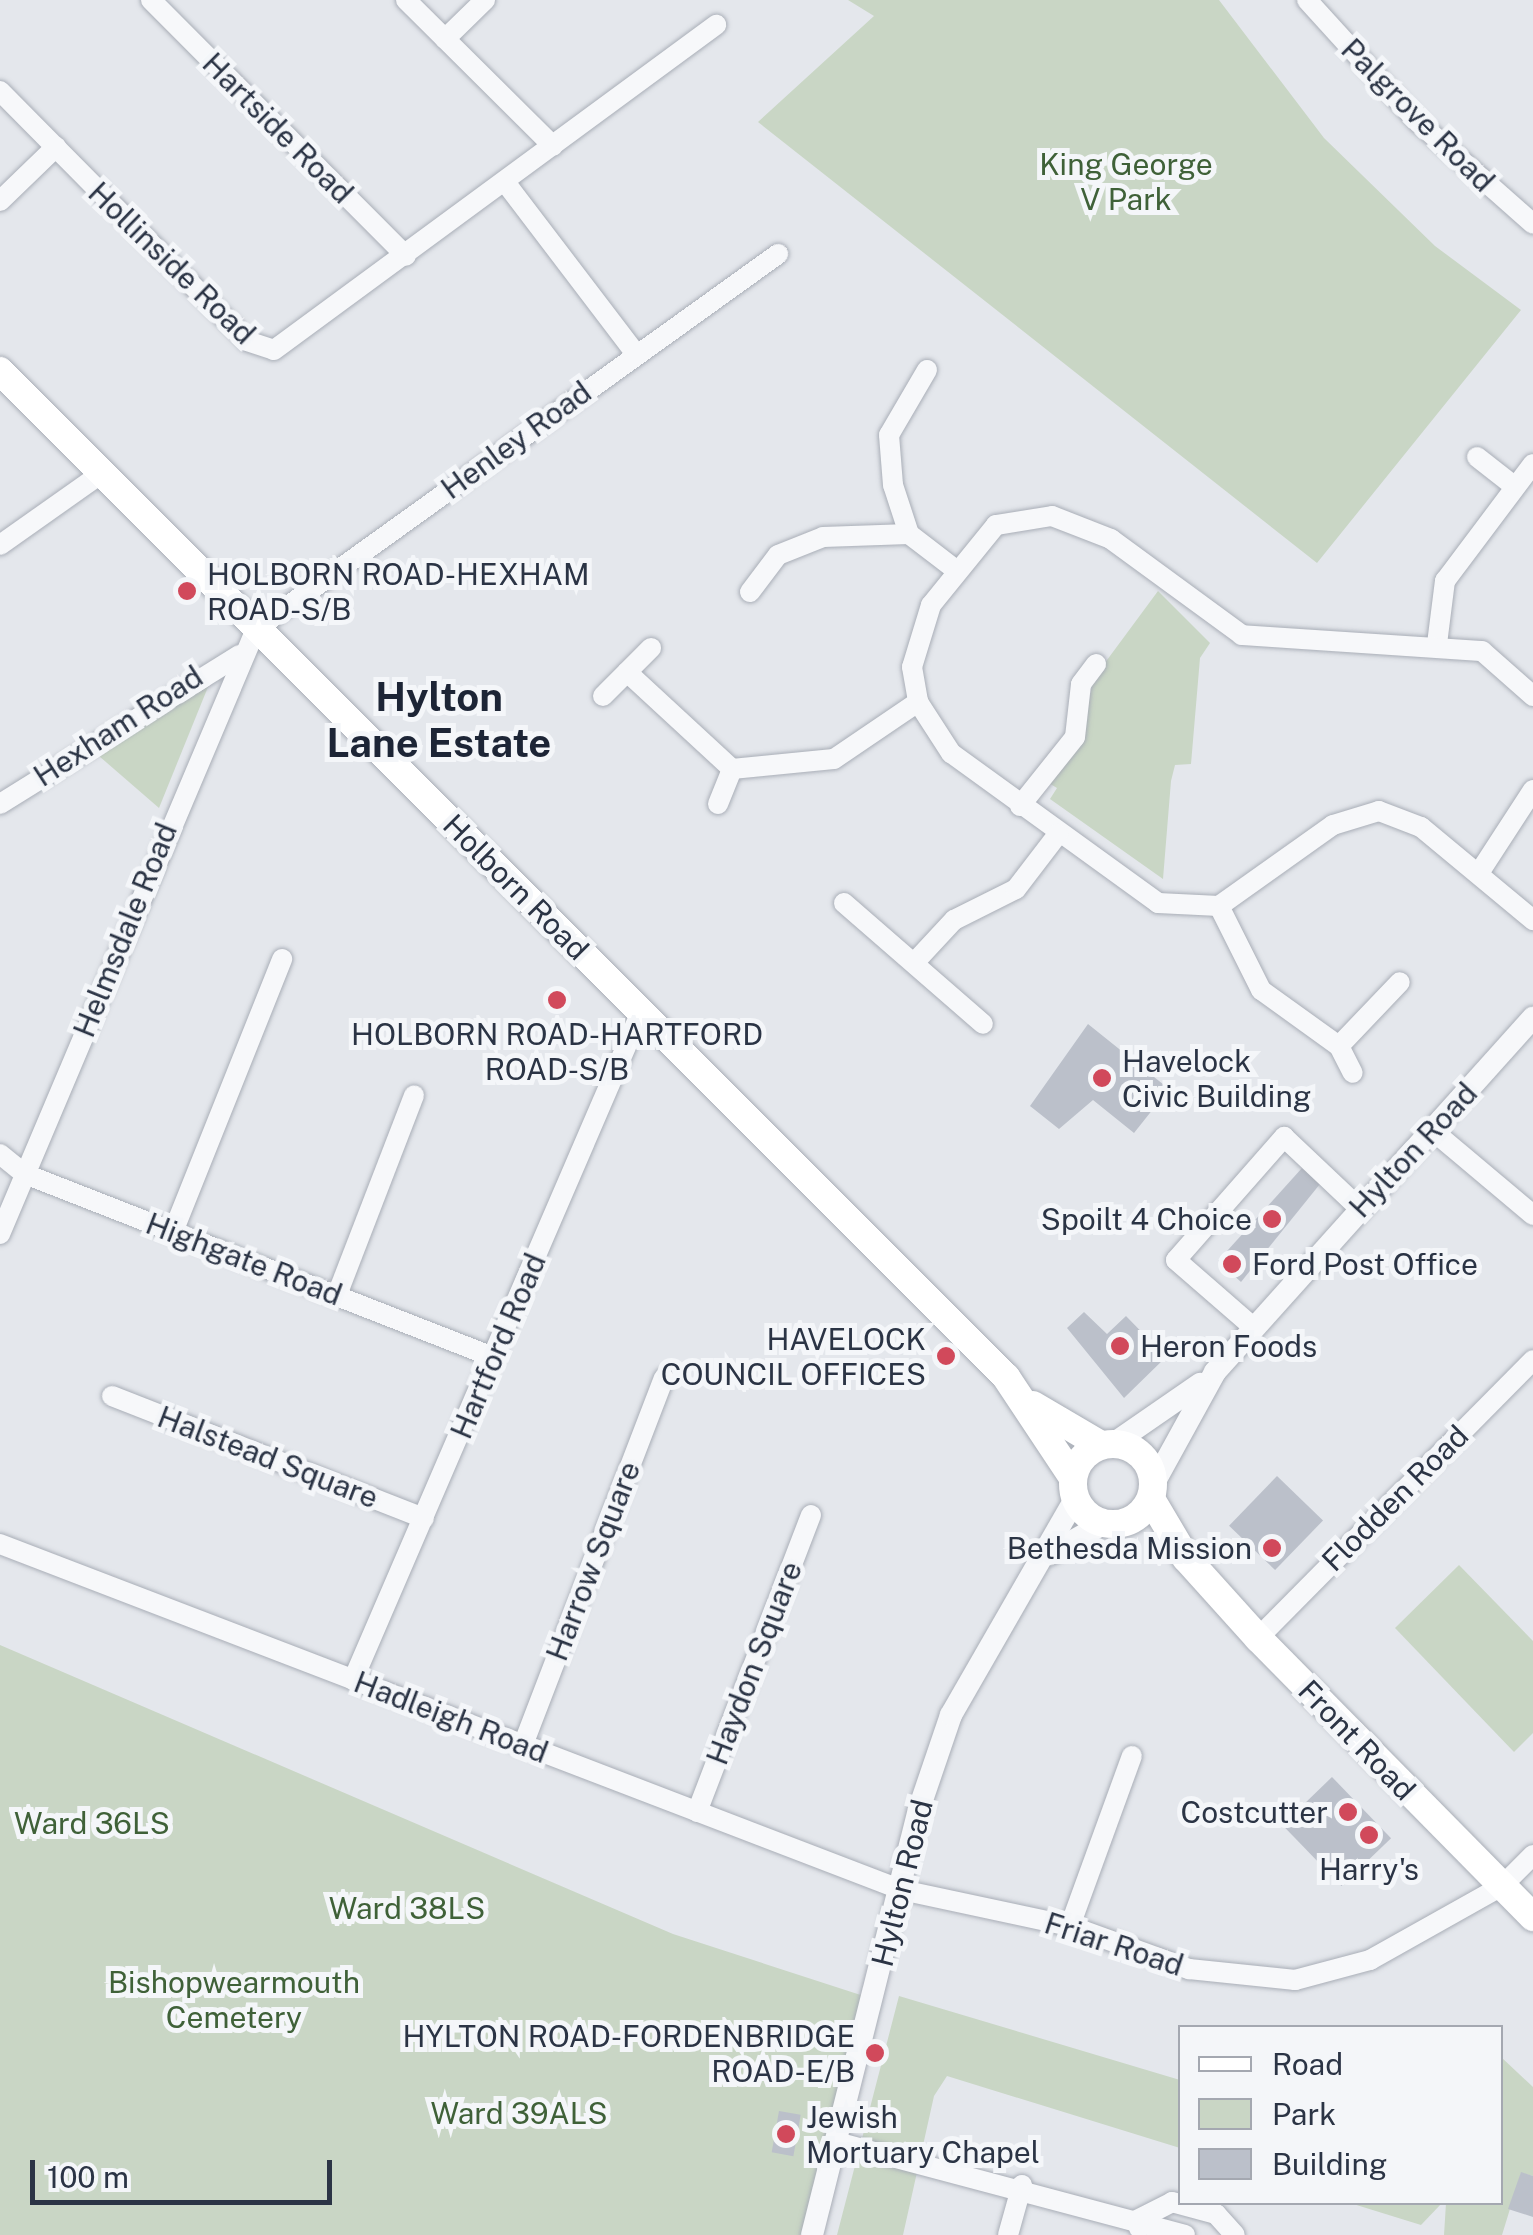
<!DOCTYPE html>
<style>
body{margin:0}
#map{position:relative;width:1533px;height:2235px;overflow:hidden;background:#e4e7ec;font-family:"Public Sans",sans-serif}
div>[style]{position:absolute}
.green>*{inset:0;background:#c9d6c5}
.building>*{inset:0;background:#bbc0ca;transform-origin:0 0}
.roads{filter:drop-shadow(0 0 2px #a9aeb7) drop-shadow(0 0 2px #a9aeb7)}
.minor>*{height:20px;margin:-10px;padding:0 10px;transform-origin:10px;border-radius:10px;background:#f7f8fa}
.tertiary>*{height:22px;margin:-11px;padding:0 11px;transform-origin:11px;border-radius:11px;background:#f7f8fa}
.secondary>*{height:28px;margin:-14px;padding:0 14px;transform-origin:14px;border-radius:14px;background:#fff}
.secondary>.ring{margin:-14px;padding:0;box-sizing:content-box;background:none;border:28px solid #fff;border-radius:50%}
.dots>*{width:28px;height:28px;translate:-50% -50%;box-sizing:border-box;border:5px solid #f4f6f9;border-radius:50%}
span{translate:-50% -50%;white-space:nowrap;text-align:center;line-height:1.15;-webkit-text-stroke:10px #f4f6f9;paint-order:stroke}
.street-label{font-size:30px;color:#2b3445}
.park-label{font-size:30px;color:#3f6138}
.poi-label{font-size:30px;color:#2b3445}
.left{translate:0 -50%;text-align:left}
.right{translate:-100% -50%;text-align:right}
.district-label{font-size:40px;color:#1d2536;font-weight:700}
.legend{position:absolute;left:1178px;top:2025px;width:325px;height:180px;box-sizing:border-box;background:#f4f6f9;border:2px solid #a4a8b1;margin:0;padding:12px 18px;list-style:none;font-size:30px;color:#2b3445}
.legend li{display:flex;align-items:center;gap:20px;height:50px}
.legend b{width:50px;border:2px solid #a4a8b1}
.scale{position:absolute;left:30px;top:2160px;width:302px;height:45px;box-sizing:border-box;border:5px solid #2b3445;border-top:0;padding-left:12px;font-size:30px;line-height:35px;white-space:nowrap;color:#2b3445;-webkit-text-stroke:8px #f4f6f9;paint-order:stroke}
</style>
<div id="map">
<div class="green">
<i style="clip-path:polygon(848px 0,1219px 0,1324px 138px,1435px 246px,1521px 310px,1317px 563px,758px 122px,874px 16px)"></i>
<i style="clip-path:polygon(1158px 591px,1210px 643px,1200px 658px,1191px 764px,1175px 765px,1171px 781px,1163px 879px,1050px 799px,1057px 788px,1047px 782px,1082px 740px,1093px 679px)"></i>
<i style="clip-path:polygon(210px 682px,159px 808px,99px 756px)"></i>
<i style="clip-path:polygon(1459px 1565px,1533px 1641px,1533px 1733px,1514px 1752px,1395px 1628px)"></i>
<i style="clip-path:polygon(0 1645px,673px 1934px,873px 1999px,812px 2235px,0 2235px)"></i>
<i style="clip-path:polygon(899px 1996px,1180px 2080px,1180px 2148px,947px 2076px,934px 2096px,903px 2235px,837px 2235px)"></i>
<i style="clip-path:polygon(1501px 2057px,1533px 2087px,1533px 2176px,1521px 2173px,1502px 2235px,1444px 2235px,1446px 2203px,1500px 2202px)"></i>
<i style="clip-path:polygon(1350px 2203px,1442px 2202px,1442px 2203px,1421px 2225px)"></i>
</div>
<div class="building">
<i style="clip-path:polygon(1088px 1024px,1169px 1089px,1134px 1133px,1093px 1100px,1059px 1129px,1030px 1106px)"></i>
<i style="clip-path:polygon(1302px 1168px,1320px 1184px,1241px 1282px,1218px 1261px)"></i>
<i style="clip-path:polygon(1084px 1312px,1107px 1334px,1126px 1316px,1166px 1357px,1124px 1398px,1067px 1328px)"></i>
<i style="left:1277px;top:1476px;width:64px;height:69px;rotate:44deg"></i>
<i style="left:1332px;top:1777px;width:85px;height:69px;rotate:46deg"></i>
<i style="left:779px;top:2111px;width:22px;height:42px;rotate:10deg"></i>
<i style="clip-path:polygon(1521px 2172px,1533px 2176px,1533px 2217px,1508px 2209px)"></i>
</div>
<div class="roads">
<div class="minor">
<i style="left:151px;top:0;width:361px;rotate:45.1deg"></i>
<i style="left:406px;top:0;width:207px;rotate:44.8deg"></i>
<i style="left:1307px;top:0;width:166px;rotate:47.7deg"></i>
<i style="left:1419px;top:123px;width:152px;rotate:41.5deg"></i>
<i style="left:445px;top:39px;width:56px;rotate:-44.3deg"></i>
<i style="left:0;top:91px;width:351px;rotate:45.3deg"></i>
<i style="left:247px;top:341px;width:28px;rotate:18deg"></i>
<i style="left:274px;top:350px;width:549px;rotate:-36.33deg"></i>
<i style="left:505px;top:182px;width:216px;rotate:52.7deg"></i>
<i style="left:0;top:201px;width:78px;rotate:-44deg"></i>
<i style="left:927px;top:370px;width:75px;rotate:120.3deg"></i>
<i style="left:889px;top:435px;width:50px;rotate:85.4deg"></i>
<i style="left:893px;top:485px;width:52px;rotate:71.9deg"></i>
<i style="left:909px;top:534px;width:59px;rotate:37.5deg"></i>
<i style="left:1477px;top:457px;width:47px;rotate:38.1deg"></i>
<i style="left:0;top:545px;width:125px;rotate:-35.2deg"></i>
<i style="left:750px;top:592px;width:46px;rotate:-52.9deg"></i>
<i style="left:778px;top:555px;width:48px;rotate:-21.8deg"></i>
<i style="left:823px;top:537px;width:86px;rotate:-2deg"></i>
<i style="left:1437px;top:644px;width:64px;rotate:-82.8deg"></i>
<i style="left:1445px;top:581px;width:146px;rotate:-53.1deg"></i>
<i style="left:627px;top:672px;width:143px;rotate:42.7deg"></i>
<i style="left:732px;top:769px;width:102px;rotate:-5.6deg"></i>
<i style="left:834px;top:759px;width:102px;rotate:-34.2deg"></i>
<i style="left:603px;top:696px;width:68px;rotate:-45deg"></i>
<i style="left:1533px;top:696px;width:68px;rotate:-138.6deg"></i>
<i style="left:1482px;top:651px;width:241px;rotate:-176.2deg"></i>
<i style="left:1242px;top:635px;width:162px;rotate:-143.8deg"></i>
<i style="left:1111px;top:539px;width:63px;rotate:-158.7deg"></i>
<i style="left:1052px;top:516px;width:57px;rotate:170.9deg"></i>
<i style="left:996px;top:525px;width:103px;rotate:129.1deg"></i>
<i style="left:931px;top:605px;width:65px;rotate:107deg"></i>
<i style="left:912px;top:667px;width:36px;rotate:80deg"></i>
<i style="left:918px;top:702px;width:61px;rotate:57.1deg"></i>
<i style="left:951px;top:753px;width:256px;rotate:35.9deg"></i>
<i style="left:1158px;top:903px;width:61px;rotate:2.8deg"></i>
<i style="left:1219px;top:906px;width:140px;rotate:-35.4deg"></i>
<i style="left:1333px;top:825px;width:48px;rotate:-16.9deg"></i>
<i style="left:1379px;top:811px;width:45px;rotate:20.9deg"></i>
<i style="left:1421px;top:827px;width:146px;rotate:39.7deg"></i>
<i style="left:0;top:804px;width:282px;rotate:-31.9deg"></i>
<i style="left:718px;top:804px;width:38px;rotate:-68deg"></i>
<i style="left:1020px;top:806px;width:88px;rotate:-51.4deg"></i>
<i style="left:1075px;top:737px;width:53px;rotate:-83.5deg"></i>
<i style="left:1081px;top:684px;width:25px;rotate:-53deg"></i>
<i style="left:1479px;top:873px;width:99px;rotate:-57deg"></i>
<i style="left:844px;top:903px;width:184px;rotate:41deg"></i>
<i style="left:1219px;top:906px;width:94px;rotate:63.4deg"></i>
<i style="left:1261px;top:990px;width:96px;rotate:35.7deg"></i>
<i style="left:1339px;top:1046px;width:30px;rotate:63deg"></i>
<i style="left:914px;top:963px;width:59px;rotate:-47.1deg"></i>
<i style="left:954px;top:920px;width:69px;rotate:-26.6deg"></i>
<i style="left:1016px;top:889px;width:69px;rotate:-52.6deg"></i>
<i style="left:1339px;top:1046px;width:88px;rotate:-46.4deg"></i>
<i style="left:1432px;top:1130px;width:132px;rotate:40.1deg"></i>
<i style="left:0;top:1154px;width:32px;rotate:39deg"></i>
<i style="left:25px;top:1174px;width:503px;rotate:21.36deg"></i>
<i style="left:173px;top:1232px;width:294px;rotate:-68.2deg"></i>
<i style="left:0;top:1234px;width:657px;rotate:-67.06deg"></i>
<i style="left:256px;top:629px;width:643px;rotate:-35.69deg"></i>
<i style="left:337px;top:1295px;width:214px;rotate:-68.9deg"></i>
<i style="left:1253px;top:1327px;width:102px;rotate:-139deg"></i>
<i style="left:1176px;top:1260px;width:164px;rotate:-48.7deg"></i>
<i style="left:1284px;top:1137px;width:103px;rotate:43.4deg"></i>
<i style="left:112px;top:1396px;width:335px;rotate:21.4deg"></i>
<i style="left:0;top:1544px;width:966px;rotate:20.99deg"></i>
<i style="left:902px;top:1890px;width:172px;rotate:12.1deg"></i>
<i style="left:1070px;top:1926px;width:127px;rotate:19.9deg"></i>
<i style="left:1189px;top:1969px;width:107px;rotate:5.9deg"></i>
<i style="left:1295px;top:1980px;width:78px;rotate:-14.9deg"></i>
<i style="left:1370px;top:1960px;width:151px;rotate:-29.3deg"></i>
<i style="left:1502px;top:1886px;width:44px;rotate:-45deg"></i>
<i style="left:1258px;top:1638px;width:391px;rotate:-45.3deg"></i>
<i style="left:353px;top:1680px;width:727px;rotate:-66.68deg"></i>
<i style="left:523px;top:1745px;width:393px;rotate:-69deg"></i>
<i style="left:697px;top:1812px;width:318px;rotate:-69deg"></i>
<i style="left:1070px;top:1926px;width:181px;rotate:-70deg"></i>
<i style="left:840px;top:2143px;width:357px;rotate:14.9deg"></i>
<i style="left:1139px;top:2228px;width:8px;rotate:-104deg"></i>
<i style="left:1137px;top:2220px;width:39px;rotate:-27deg"></i>
<i style="left:1172px;top:2202px;width:46px;rotate:15.3deg"></i>
<i style="left:1216px;top:2214px;width:28px;rotate:48deg"></i>
<i style="left:1008px;top:2235px;width:52px;rotate:-74.4deg"></i>
</div>
<div class="tertiary">
<i style="left:1113px;top:1444px;width:106px;rotate:-34.6deg"></i>
<i style="left:1154px;top:1483px;width:127px;rotate:-61.2deg"></i>
<i style="left:1215px;top:1372px;width:476px;rotate:-48.1deg"></i>
<i style="left:1050px;top:1554px;width:61px;rotate:-29.5deg"></i>
<i style="left:812px;top:2235px;width:439px;rotate:-75.9deg"></i>
<i style="left:919px;top:1809px;width:99px;rotate:-71.2deg"></i>
<i style="left:951px;top:1715px;width:249px;rotate:-60.1deg"></i>
</div>
<div class="secondary">
<i style="left:0;top:371px;width:1423px;rotate:45deg"></i>
<i style="left:1006px;top:1377px;width:121px;rotate:56.4deg"></i>
<i style="left:1033px;top:1405px;width:79px;rotate:30.5deg"></i>
<i class="ring" style="left:1073px;top:1444px;width:52px;height:52px"></i>
<i style="left:1151px;top:1499px;width:69px;rotate:59.3deg"></i>
<i style="left:1186px;top:1558px;width:108px;rotate:48deg"></i>
<i style="left:1258px;top:1638px;width:392px;rotate:45.4deg"></i>
</div>
</div>
<div class="dots">
<i style="left:187px;top:591px;background:#d1495b"></i>
<i style="left:557px;top:1000px;background:#d1495b"></i>
<i style="left:1102px;top:1078px;background:#d1495b"></i>
<i style="left:1272px;top:1219px;background:#d1495b"></i>
<i style="left:1232px;top:1264px;background:#d1495b"></i>
<i style="left:1120px;top:1346px;background:#d1495b"></i>
<i style="left:946px;top:1356px;background:#d1495b"></i>
<i style="left:1272px;top:1548px;background:#d1495b"></i>
<i style="left:1348px;top:1812px;background:#d1495b"></i>
<i style="left:1369px;top:1835px;background:#d1495b"></i>
<i style="left:875px;top:2053px;background:#d1495b"></i>
<i style="left:786px;top:2134px;background:#d1495b"></i>
</div>
<div class="street-label">
<span style="left:1418px;top:115px;rotate:45deg">Palgrove Road</span>
<span style="left:278px;top:128px;rotate:45deg">Hartside Road</span>
<span style="left:172px;top:263px;rotate:44deg">Hollinside Road</span>
<span style="left:516px;top:440px;rotate:-36deg">Henley Road</span>
<span style="left:118px;top:726px;rotate:-33deg">Hexham Road</span>
<span style="left:516px;top:887px;rotate:45deg">Holborn Road</span>
<span style="left:125px;top:930px;rotate:-68deg">Helmsdale Road</span>
<span style="left:1413px;top:1150px;rotate:-47deg">Hylton Road</span>
<span style="left:244px;top:1259px;rotate:21deg">Highgate Road</span>
<span style="left:498px;top:1346px;rotate:-67deg">Hartford Road</span>
<span style="left:268px;top:1457px;rotate:21deg">Halstead Square</span>
<span style="left:1395px;top:1498px;rotate:-45deg">Flodden Road</span>
<span style="left:593px;top:1561px;rotate:-69deg">Harrow Square</span>
<span style="left:754px;top:1663px;rotate:-69deg">Haydon Square</span>
<span style="left:451px;top:1717px;rotate:21deg">Hadleigh Road</span>
<span style="left:1357px;top:1740px;rotate:46deg">Front Road</span>
<span style="left:902px;top:1883px;rotate:-76deg">Hylton Road</span>
<span style="left:1114px;top:1944px;rotate:18deg">Friar Road</span>
</div>
<div class="park-label">
<span style="left:1126px;top:181px">King George<br>V Park</span>
<span style="left:92px;top:1823px">Ward 36LS</span>
<span style="left:407px;top:1908px">Ward 38LS</span>
<span style="left:234px;top:1999px">Bishopwearmouth<br>Cemetery</span>
<span style="left:519px;top:2113px">Ward 39ALS</span>
</div>
<div class="poi-label">
<span class="left" style="left:207px;top:591px">HOLBORN ROAD-HEXHAM<br>ROAD-S/B</span>
<span style="left:557px;top:1051px">HOLBORN ROAD-HARTFORD<br>ROAD-S/B</span>
<span class="left" style="left:1122px;top:1078px">Havelock<br>Civic Building</span>
<span class="right" style="left:1252px;top:1219px">Spoilt 4 Choice</span>
<span class="left" style="left:1252px;top:1264px">Ford Post Office</span>
<span class="right" style="left:926px;top:1356px">HAVELOCK<br>COUNCIL OFFICES</span>
<span class="left" style="left:1140px;top:1346px">Heron Foods</span>
<span class="right" style="left:1252px;top:1548px">Bethesda Mission</span>
<span class="right" style="left:1328px;top:1812px">Costcutter</span>
<span style="left:1369px;top:1869px">Harry's</span>
<span class="right" style="left:855px;top:2053px">HYLTON ROAD-FORDENBRIDGE<br>ROAD-E/B</span>
<span class="left" style="left:806px;top:2134px">Jewish<br>Mortuary Chapel</span>
</div>
<div class="district-label">
<span style="left:439px;top:720px">Hylton<br>Lane Estate</span>
</div>
<ul class="legend">
<li><b style="height:12px;background:#fff"></b>Road</li>
<li><b style="height:28px;background:#c9d6c5"></b>Park</li>
<li><b style="height:28px;background:#bbc0ca"></b>Building</li>
</ul>
<div class="scale">100 m</div>
</div>
